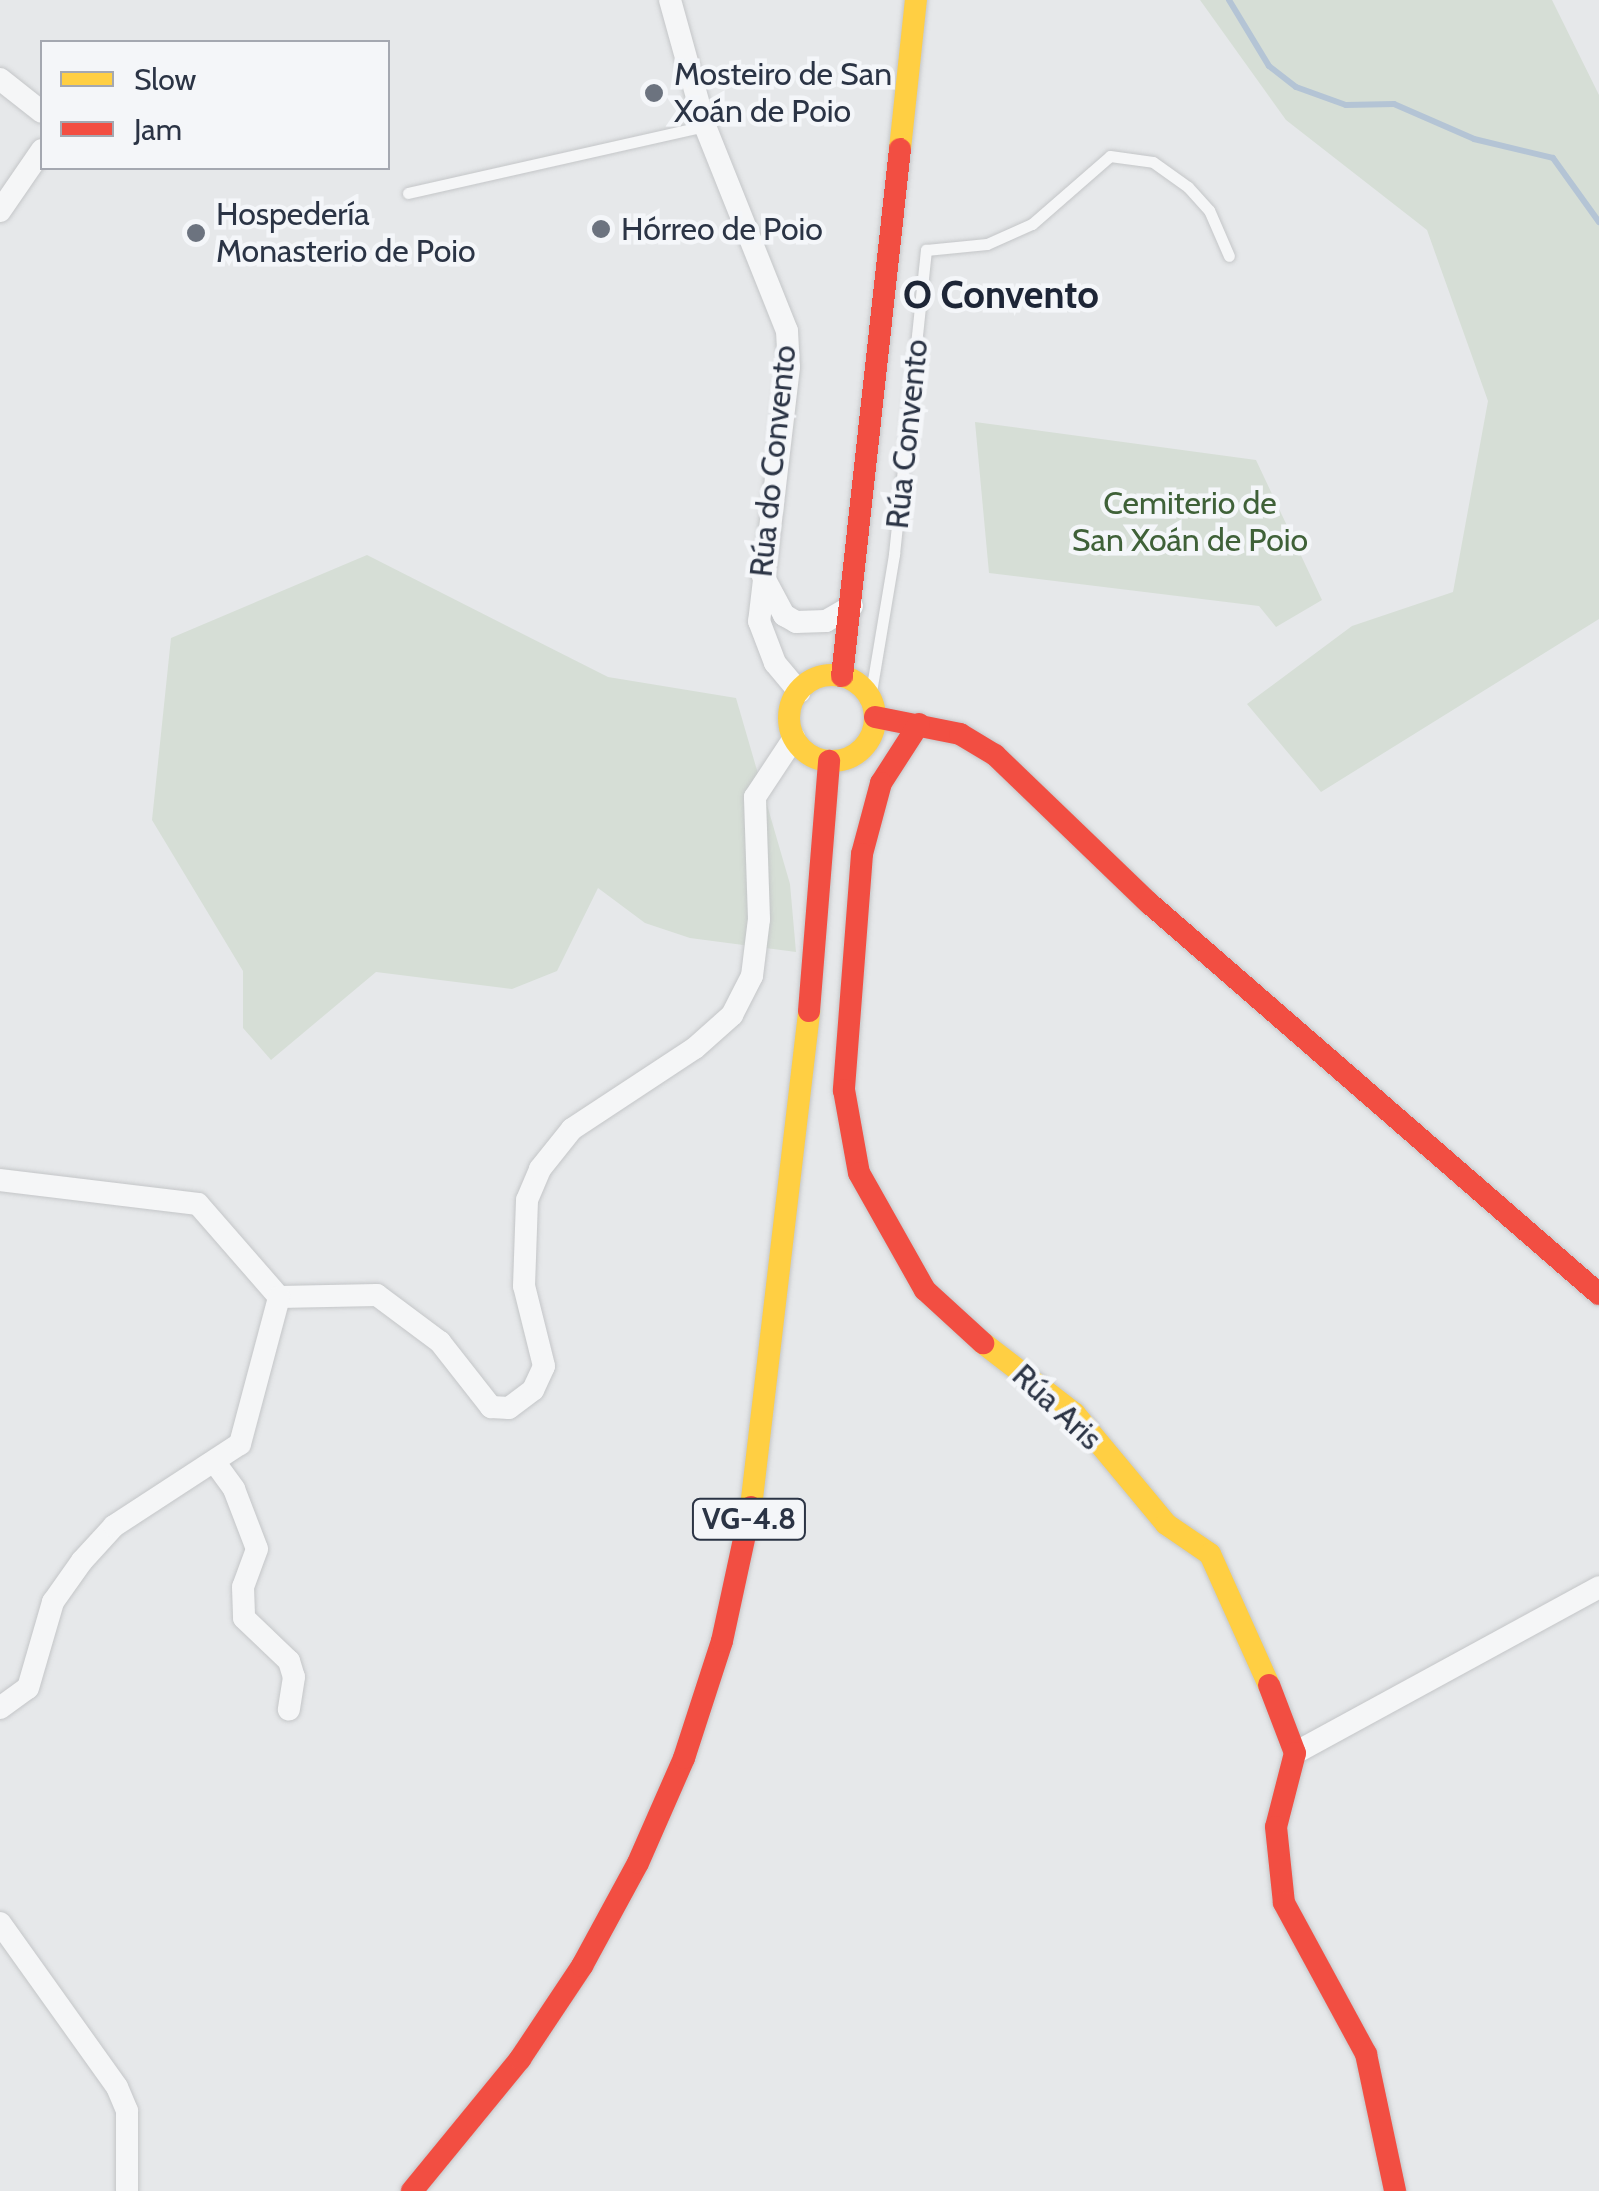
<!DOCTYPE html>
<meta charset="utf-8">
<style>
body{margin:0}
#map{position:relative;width:1599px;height:2191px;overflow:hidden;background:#e6e8ea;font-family:Cabin,sans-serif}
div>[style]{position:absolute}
.green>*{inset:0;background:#d6ded6}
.stream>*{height:6px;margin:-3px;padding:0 3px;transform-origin:3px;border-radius:3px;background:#b4c4d5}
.roads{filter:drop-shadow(0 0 2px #c4c6c8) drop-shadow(0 0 2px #c4c6c8)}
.lane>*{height:11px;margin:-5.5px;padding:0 5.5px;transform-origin:5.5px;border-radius:5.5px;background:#f5f6f7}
.street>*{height:22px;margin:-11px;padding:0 11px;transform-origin:11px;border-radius:11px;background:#f5f6f7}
.slow>*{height:22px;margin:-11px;padding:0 11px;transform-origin:11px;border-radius:11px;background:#ffcf43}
.slow>.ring{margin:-11px;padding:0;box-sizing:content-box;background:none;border:22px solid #ffcf43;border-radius:50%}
.jam>*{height:22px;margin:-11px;padding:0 11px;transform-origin:11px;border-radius:11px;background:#f24e42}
.dots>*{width:28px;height:28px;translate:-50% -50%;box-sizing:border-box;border:5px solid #f4f6f9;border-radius:50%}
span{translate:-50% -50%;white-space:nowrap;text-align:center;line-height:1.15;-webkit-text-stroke:9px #f4f6f9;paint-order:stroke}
.shield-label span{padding:2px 8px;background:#f4f6f9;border:2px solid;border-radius:8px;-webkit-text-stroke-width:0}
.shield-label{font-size:30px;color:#2b3445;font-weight:700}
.poi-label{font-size:32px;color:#2b3445}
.left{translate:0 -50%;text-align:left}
.street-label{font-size:32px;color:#2b3445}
.park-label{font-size:32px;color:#3f6138}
.quarter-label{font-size:38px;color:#1d2536;font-weight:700}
.legend{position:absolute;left:40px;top:40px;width:350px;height:130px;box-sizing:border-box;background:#f4f6f9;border:2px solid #a4a8b1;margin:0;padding:12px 18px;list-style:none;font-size:30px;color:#2b3445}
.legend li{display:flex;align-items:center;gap:20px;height:50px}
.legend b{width:50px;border:2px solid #a4a8b1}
</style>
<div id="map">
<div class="green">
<i style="clip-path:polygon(1200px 0,1552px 0,1599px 95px,1599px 619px,1321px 792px,1247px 704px,1352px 626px,1453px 592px,1488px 401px,1427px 230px,1286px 120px)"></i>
<i style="clip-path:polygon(975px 422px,1256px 460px,1322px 600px,1276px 627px,1259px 606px,989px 573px)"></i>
<i style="clip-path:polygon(367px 555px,608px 677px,736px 698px,790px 884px,796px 952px,690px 938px,645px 923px,598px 888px,557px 971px,512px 989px,376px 972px,271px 1060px,243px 1028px,243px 971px,152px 820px,171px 638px)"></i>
</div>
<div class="stream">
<i style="left:1229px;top:0;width:77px;rotate:58.8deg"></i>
<i style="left:1269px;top:66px;width:34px;rotate:38deg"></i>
<i style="left:1296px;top:87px;width:53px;rotate:19.8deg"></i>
<i style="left:1346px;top:105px;width:48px;rotate:-1.2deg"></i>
<i style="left:1394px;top:104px;width:87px;rotate:23.6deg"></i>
<i style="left:1474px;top:139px;width:81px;rotate:13.5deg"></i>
<i style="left:1553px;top:158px;width:79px;rotate:54.3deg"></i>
</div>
<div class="roads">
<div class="lane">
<i style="left:408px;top:193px;width:304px;rotate:-12.7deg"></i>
<i style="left:870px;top:698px;width:146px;rotate:-80.5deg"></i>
<i style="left:894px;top:554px;width:306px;rotate:-84deg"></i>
<i style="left:926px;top:250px;width:61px;rotate:-5.6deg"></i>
<i style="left:987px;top:244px;width:49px;rotate:-24deg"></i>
<i style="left:1032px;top:224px;width:103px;rotate:-41.1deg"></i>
<i style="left:1110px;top:156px;width:43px;rotate:7.9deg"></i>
<i style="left:1153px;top:162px;width:43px;rotate:35.5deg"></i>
<i style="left:1188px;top:187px;width:31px;rotate:48deg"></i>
<i style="left:1209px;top:210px;width:50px;rotate:66.5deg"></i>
</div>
<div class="street">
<i style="left:670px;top:0;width:131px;rotate:74.5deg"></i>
<i style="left:705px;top:126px;width:221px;rotate:68.2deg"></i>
<i style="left:787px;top:331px;width:36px;rotate:87deg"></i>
<i style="left:789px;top:367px;width:256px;rotate:96.7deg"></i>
<i style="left:759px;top:621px;width:45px;rotate:69.1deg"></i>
<i style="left:775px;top:663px;width:38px;rotate:50deg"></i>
<i style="left:0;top:79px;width:53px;rotate:38.2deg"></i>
<i style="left:0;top:211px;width:74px;rotate:-55.5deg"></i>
<i style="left:762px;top:574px;width:47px;rotate:61.8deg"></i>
<i style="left:784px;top:615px;width:14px;rotate:30deg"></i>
<i style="left:796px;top:622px;width:30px;rotate:-2deg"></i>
<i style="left:826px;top:621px;width:30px;rotate:-30deg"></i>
<i style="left:0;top:1180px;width:199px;rotate:6.9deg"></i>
<i style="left:198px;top:1204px;width:123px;rotate:48.9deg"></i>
<i style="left:279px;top:1297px;width:98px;rotate:-1.2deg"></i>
<i style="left:377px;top:1295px;width:79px;rotate:36.7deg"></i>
<i style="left:440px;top:1342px;width:83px;rotate:51.9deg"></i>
<i style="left:491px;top:1407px;width:18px;rotate:3deg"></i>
<i style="left:509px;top:1408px;width:30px;rotate:-37deg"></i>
<i style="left:533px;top:1390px;width:26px;rotate:-65deg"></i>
<i style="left:544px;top:1366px;width:82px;rotate:-104deg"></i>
<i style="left:524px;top:1286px;width:86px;rotate:-88deg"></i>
<i style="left:527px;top:1200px;width:34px;rotate:-67deg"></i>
<i style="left:540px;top:1169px;width:51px;rotate:-51.3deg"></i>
<i style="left:572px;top:1129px;width:147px;rotate:-33.4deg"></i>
<i style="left:695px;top:1048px;width:50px;rotate:-41.7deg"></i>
<i style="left:732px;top:1015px;width:44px;rotate:-62.9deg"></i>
<i style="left:752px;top:976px;width:57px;rotate:-83deg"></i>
<i style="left:759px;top:919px;width:122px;rotate:-91.9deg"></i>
<i style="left:755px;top:797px;width:71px;rotate:-56.5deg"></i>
<i style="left:216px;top:1464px;width:31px;rotate:54deg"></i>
<i style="left:234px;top:1489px;width:64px;rotate:69deg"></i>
<i style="left:257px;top:1549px;width:40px;rotate:110.2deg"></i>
<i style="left:243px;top:1587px;width:31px;rotate:88deg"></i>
<i style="left:244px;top:1618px;width:62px;rotate:43.7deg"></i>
<i style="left:289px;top:1661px;width:17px;rotate:73deg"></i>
<i style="left:294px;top:1677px;width:33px;rotate:99deg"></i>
<i style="left:0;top:1708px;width:34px;rotate:-36deg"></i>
<i style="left:28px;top:1688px;width:90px;rotate:-73.8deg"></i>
<i style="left:53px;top:1602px;width:50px;rotate:-54.7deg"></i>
<i style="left:82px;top:1561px;width:47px;rotate:-47.6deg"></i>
<i style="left:114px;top:1526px;width:150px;rotate:-33.1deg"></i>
<i style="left:240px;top:1444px;width:152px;rotate:-75.1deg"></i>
<i style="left:1295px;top:1753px;width:346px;rotate:-28.6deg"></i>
<i style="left:0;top:1923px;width:201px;rotate:54.5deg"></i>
<i style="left:117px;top:2087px;width:26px;rotate:67deg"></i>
<i style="left:127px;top:2111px;width:80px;rotate:90deg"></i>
</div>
<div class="slow">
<i style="left:900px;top:149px;width:150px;rotate:-83.9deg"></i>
<i class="ring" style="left:789px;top:675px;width:64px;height:64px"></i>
<i style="left:983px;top:1343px;width:115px;rotate:37.6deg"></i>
<i style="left:1074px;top:1413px;width:144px;rotate:50.3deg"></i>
<i style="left:1166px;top:1524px;width:53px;rotate:34.3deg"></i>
<i style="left:1210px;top:1554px;width:144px;rotate:65.8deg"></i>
<i style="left:751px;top:1507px;width:499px;rotate:-83.3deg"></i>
</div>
<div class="jam">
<i style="left:842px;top:676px;width:530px;rotate:-83.72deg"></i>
<i style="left:875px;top:717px;width:87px;rotate:11.3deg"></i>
<i style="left:960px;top:734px;width:41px;rotate:31deg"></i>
<i style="left:995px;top:755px;width:214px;rotate:43.9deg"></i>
<i style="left:1149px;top:903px;width:596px;rotate:40.99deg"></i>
<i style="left:919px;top:724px;width:70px;rotate:122.8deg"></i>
<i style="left:881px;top:783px;width:73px;rotate:105deg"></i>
<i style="left:862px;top:854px;width:237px;rotate:94.4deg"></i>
<i style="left:844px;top:1090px;width:84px;rotate:79.8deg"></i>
<i style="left:859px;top:1173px;width:134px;rotate:60.6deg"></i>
<i style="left:925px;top:1290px;width:79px;rotate:42.4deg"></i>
<i style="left:809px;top:1011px;width:251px;rotate:-85.4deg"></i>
<i style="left:1269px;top:1685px;width:73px;rotate:69.1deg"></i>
<i style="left:1295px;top:1753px;width:76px;rotate:104.4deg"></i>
<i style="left:1276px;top:1827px;width:76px;rotate:84deg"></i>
<i style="left:1284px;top:1903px;width:172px;rotate:61.5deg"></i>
<i style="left:1366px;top:2054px;width:140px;rotate:78deg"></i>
<i style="left:412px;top:2191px;width:171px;rotate:-50.7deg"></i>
<i style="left:520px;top:2059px;width:112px;rotate:-56.3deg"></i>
<i style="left:582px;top:1966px;width:117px;rotate:-61.5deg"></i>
<i style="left:638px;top:1863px;width:115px;rotate:-66.3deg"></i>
<i style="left:684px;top:1758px;width:123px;rotate:-72deg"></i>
<i style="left:722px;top:1641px;width:137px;rotate:-77.8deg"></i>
</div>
</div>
<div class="dots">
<i style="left:654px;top:93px;background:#6c737f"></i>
<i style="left:601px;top:229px;background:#6c737f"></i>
<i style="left:196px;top:233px;background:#6c737f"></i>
</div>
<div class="shield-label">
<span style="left:749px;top:1519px">VG-4.8</span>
</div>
<div class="poi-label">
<span class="left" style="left:674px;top:93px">Mosteiro de San<br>Xoán de Poio</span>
<span class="left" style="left:216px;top:233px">Hospedería<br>Monasterio de Poio</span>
<span class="left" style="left:621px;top:229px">Hórreo de Poio</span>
</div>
<div class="street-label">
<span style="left:907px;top:434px;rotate:-84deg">Rúa Convento</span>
<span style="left:773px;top:461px;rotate:-84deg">Rúa do Convento</span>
<span style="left:1057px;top:1407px;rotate:43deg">Rúa Aris</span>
</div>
<div class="park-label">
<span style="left:1190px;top:522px">Cemiterio de<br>San Xoán de Poio</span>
</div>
<div class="quarter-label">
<span style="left:1001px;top:295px">O Convento</span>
</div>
<ul class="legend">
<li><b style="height:12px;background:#ffcf43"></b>Slow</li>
<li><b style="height:12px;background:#f24e42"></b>Jam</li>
</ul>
</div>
